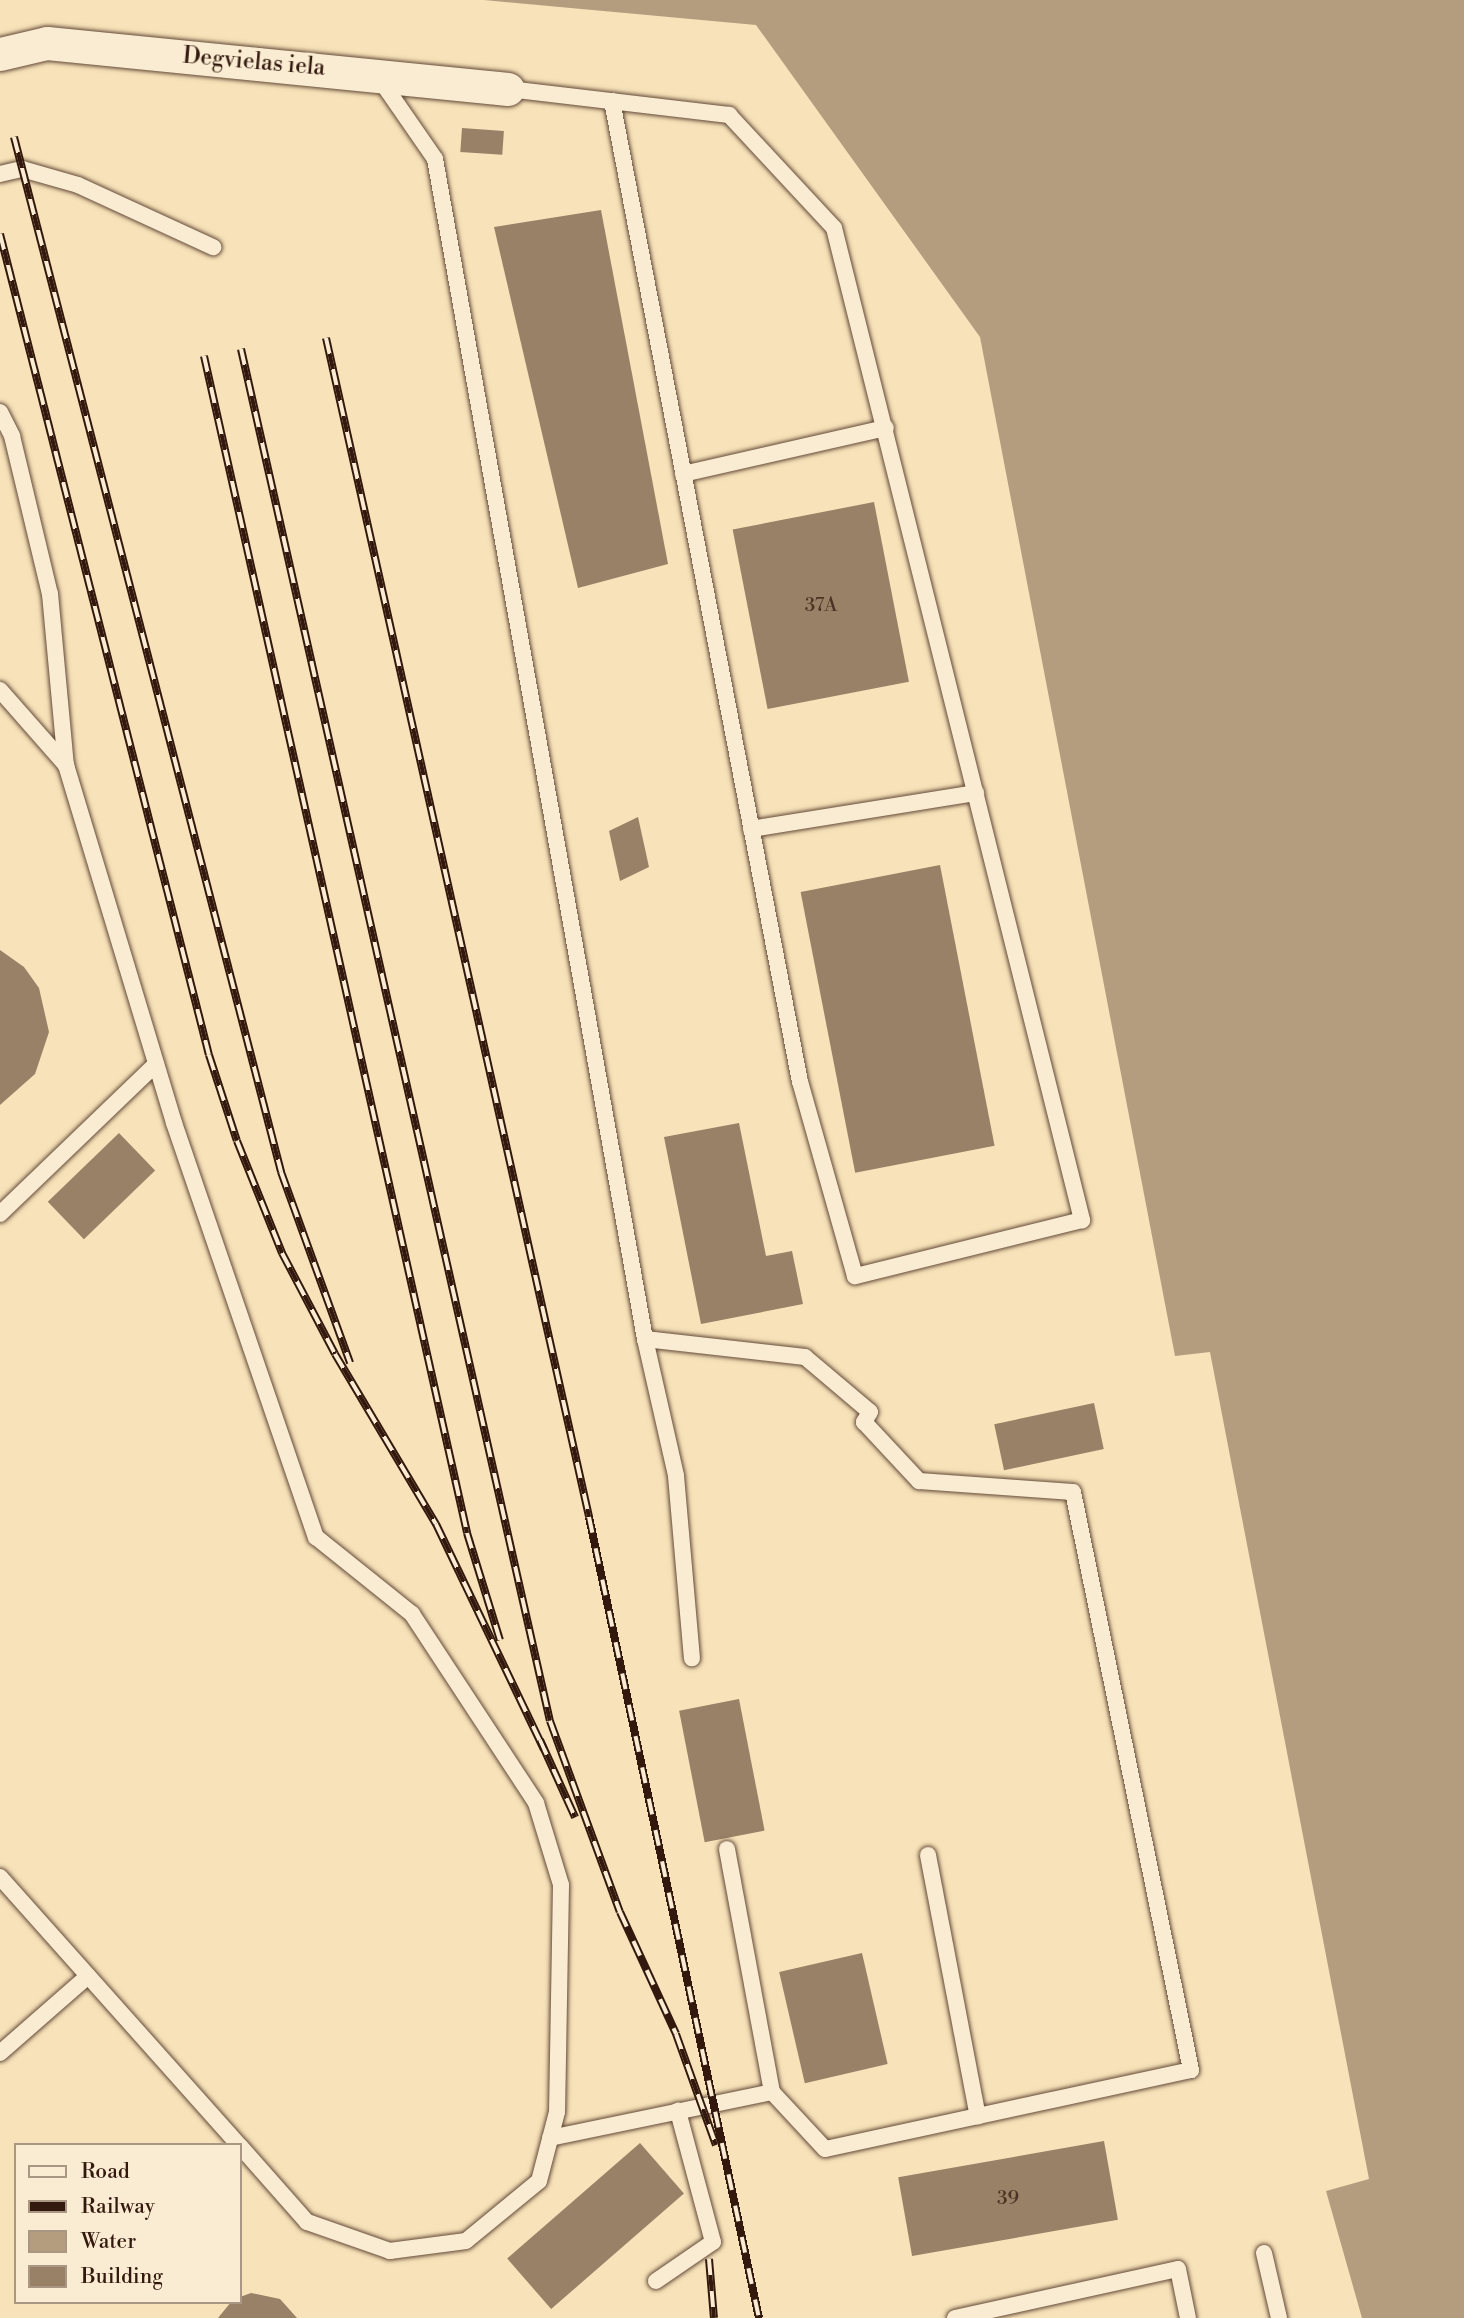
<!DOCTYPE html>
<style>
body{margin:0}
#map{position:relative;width:1464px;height:2318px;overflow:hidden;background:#f7e2b9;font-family:"Libre Bodoni",serif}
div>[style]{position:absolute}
.water>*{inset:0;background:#b49d7f}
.building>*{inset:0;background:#988166;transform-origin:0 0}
.roads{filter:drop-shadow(0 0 2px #634a38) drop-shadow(0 0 2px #634a38)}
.lane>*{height:16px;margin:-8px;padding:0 8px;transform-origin:8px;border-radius:8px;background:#faecd2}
.street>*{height:33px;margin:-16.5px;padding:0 16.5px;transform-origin:16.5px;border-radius:16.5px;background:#faecd2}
.rail>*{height:8px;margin-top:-4px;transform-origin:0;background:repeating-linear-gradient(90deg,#faecd2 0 16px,#32180d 0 32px);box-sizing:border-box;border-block:2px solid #32180d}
span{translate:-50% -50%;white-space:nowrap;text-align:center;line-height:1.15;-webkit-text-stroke:5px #faecd2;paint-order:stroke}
.number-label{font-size:19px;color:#4c3223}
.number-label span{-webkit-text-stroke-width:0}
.street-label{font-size:23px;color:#32180d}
.legend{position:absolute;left:14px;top:2143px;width:228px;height:161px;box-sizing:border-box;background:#faecd2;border:2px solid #aa9783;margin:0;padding:9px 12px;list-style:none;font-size:21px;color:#32180d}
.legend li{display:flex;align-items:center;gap:14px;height:35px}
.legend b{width:35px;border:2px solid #aa9783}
</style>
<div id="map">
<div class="water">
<i style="clip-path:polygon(484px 0,1464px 0,1464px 2318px,1362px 2318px,1326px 2191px,1369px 2179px,1210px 1352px,1175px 1356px,980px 337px,756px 25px)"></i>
</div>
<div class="building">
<i style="left:462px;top:128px;width:42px;height:24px;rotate:4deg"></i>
<i style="clip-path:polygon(601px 210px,668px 564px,578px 588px,494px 227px)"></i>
<i style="left:874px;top:502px;width:183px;height:144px;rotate:79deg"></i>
<i style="clip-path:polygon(638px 817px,649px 867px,620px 881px,609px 831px)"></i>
<i style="left:940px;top:865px;width:286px;height:142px;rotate:79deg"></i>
<i style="clip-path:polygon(0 950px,24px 967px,39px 988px,49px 1032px,35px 1074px,0 1105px)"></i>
<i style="clip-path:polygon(739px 1123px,766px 1256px,792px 1251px,803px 1304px,701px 1324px,664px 1137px)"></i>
<i style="left:119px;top:1133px;width:52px;height:99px;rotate:46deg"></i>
<i style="left:1094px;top:1403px;width:47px;height:102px;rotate:78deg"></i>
<i style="left:739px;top:1699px;width:134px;height:61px;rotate:79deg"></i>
<i style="left:862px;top:1953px;width:114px;height:85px;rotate:77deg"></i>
<i style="left:1104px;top:2141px;width:80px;height:209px;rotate:80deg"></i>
<i style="left:640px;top:2143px;width:67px;height:176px;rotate:49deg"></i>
<i style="clip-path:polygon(251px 2293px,280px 2299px,297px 2318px,218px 2318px,231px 2302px,240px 2302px,240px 2297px)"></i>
</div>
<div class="roads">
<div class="lane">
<i style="left:379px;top:78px;width:98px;rotate:55.3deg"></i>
<i style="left:435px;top:159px;width:1199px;rotate:79.91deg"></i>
<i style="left:645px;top:1339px;width:140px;rotate:77.2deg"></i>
<i style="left:676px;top:1476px;width:183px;rotate:85deg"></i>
<i style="left:508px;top:89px;width:223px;rotate:6.7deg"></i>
<i style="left:729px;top:115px;width:154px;rotate:47.1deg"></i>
<i style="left:834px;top:228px;width:1023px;rotate:75.96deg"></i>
<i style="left:1082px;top:1220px;width:234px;rotate:166.1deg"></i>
<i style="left:855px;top:1276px;width:202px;rotate:-105.8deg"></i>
<i style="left:800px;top:1082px;width:999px;rotate:-100.85deg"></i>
<i style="left:0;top:174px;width:23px;rotate:-13deg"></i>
<i style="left:22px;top:169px;width:58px;rotate:15.9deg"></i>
<i style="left:78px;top:185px;width:149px;rotate:24.7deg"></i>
<i style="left:0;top:412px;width:27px;rotate:63deg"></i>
<i style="left:12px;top:436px;width:163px;rotate:76.5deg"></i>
<i style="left:50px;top:594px;width:172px;rotate:84.7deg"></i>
<i style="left:66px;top:765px;width:374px;rotate:73.2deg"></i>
<i style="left:174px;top:1123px;width:438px;rotate:71.1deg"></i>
<i style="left:316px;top:1537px;width:123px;rotate:38.7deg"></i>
<i style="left:412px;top:1614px;width:226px;rotate:56.7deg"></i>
<i style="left:536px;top:1803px;width:86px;rotate:73deg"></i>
<i style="left:561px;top:1885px;width:227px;rotate:91deg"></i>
<i style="left:557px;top:2112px;width:71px;rotate:104.6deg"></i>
<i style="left:539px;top:2181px;width:94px;rotate:140.6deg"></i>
<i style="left:466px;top:2241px;width:77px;rotate:172.5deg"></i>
<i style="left:390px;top:2251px;width:88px;rotate:-160.7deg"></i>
<i style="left:307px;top:2222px;width:101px;rotate:-131.4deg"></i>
<i style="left:683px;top:474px;width:208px;rotate:-12.8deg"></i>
<i style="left:0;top:690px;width:100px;rotate:48.7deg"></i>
<i style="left:751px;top:829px;width:228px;rotate:-9.1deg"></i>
<i style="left:0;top:1214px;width:216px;rotate:-43.9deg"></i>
<i style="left:645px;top:1339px;width:161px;rotate:6.4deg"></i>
<i style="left:805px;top:1357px;width:85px;rotate:40.2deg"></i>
<i style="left:870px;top:1412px;width:12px;rotate:121deg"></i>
<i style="left:864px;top:1422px;width:81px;rotate:47deg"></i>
<i style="left:919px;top:1481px;width:154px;rotate:4.1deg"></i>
<i style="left:1073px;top:1492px;width:590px;rotate:78.46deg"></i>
<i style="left:1191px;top:2070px;width:374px;rotate:167.8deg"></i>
<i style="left:825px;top:2149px;width:78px;rotate:-132.9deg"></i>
<i style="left:928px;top:1855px;width:266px;rotate:79.2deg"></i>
<i style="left:0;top:1877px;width:359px;rotate:48.3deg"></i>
<i style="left:0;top:2053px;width:117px;rotate:-41.2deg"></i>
<i style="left:550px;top:2138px;width:227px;rotate:-11.7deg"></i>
<i style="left:772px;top:2092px;width:247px;rotate:-100.5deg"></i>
<i style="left:1264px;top:2253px;width:67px;rotate:77deg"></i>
<i style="left:656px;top:2281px;width:69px;rotate:-34.4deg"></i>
<i style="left:713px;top:2242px;width:136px;rotate:-105deg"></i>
<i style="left:955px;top:2318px;width:228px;rotate:-12.4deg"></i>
<i style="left:1178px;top:2269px;width:50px;rotate:78.5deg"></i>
</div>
<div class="street">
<i style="left:0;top:54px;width:48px;rotate:-13.2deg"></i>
<i style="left:47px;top:43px;width:463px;rotate:5.7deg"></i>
</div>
</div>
<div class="rail">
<i style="left:14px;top:137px;width:1069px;rotate:75.53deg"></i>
<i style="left:281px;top:1172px;width:203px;rotate:70.1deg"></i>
<i style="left:0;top:234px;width:847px;rotate:75.72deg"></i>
<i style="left:209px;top:1055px;width:90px;rotate:72deg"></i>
<i style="left:237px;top:1141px;width:121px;rotate:68.1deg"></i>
<i style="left:282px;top:1253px;width:114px;rotate:62.3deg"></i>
<i style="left:335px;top:1354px;width:198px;rotate:59.3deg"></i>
<i style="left:436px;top:1524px;width:250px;rotate:64.4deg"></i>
<i style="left:326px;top:338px;width:1208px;rotate:77.42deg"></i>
<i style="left:589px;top:1517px;width:819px;rotate:78.02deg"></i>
<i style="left:241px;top:349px;width:1406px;rotate:77.31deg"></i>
<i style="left:550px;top:1721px;width:203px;rotate:69.9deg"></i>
<i style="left:620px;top:1912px;width:134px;rotate:65.3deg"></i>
<i style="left:676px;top:2034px;width:118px;rotate:70.2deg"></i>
<i style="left:204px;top:356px;width:1206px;rotate:77.4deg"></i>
<i style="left:467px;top:1533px;width:112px;rotate:72.9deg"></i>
<i style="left:540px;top:1740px;width:85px;rotate:65.6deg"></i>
<i style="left:709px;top:2259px;width:59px;rotate:85.2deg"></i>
</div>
<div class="number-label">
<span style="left:821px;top:606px">37A</span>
<span style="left:1008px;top:2199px">39</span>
</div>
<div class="street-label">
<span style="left:254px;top:62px;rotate:5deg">Degvielas iela</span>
</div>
<ul class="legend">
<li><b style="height:9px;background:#faecd2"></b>Road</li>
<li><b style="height:9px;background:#32180d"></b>Railway</li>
<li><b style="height:19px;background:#b49d7f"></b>Water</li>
<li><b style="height:19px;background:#988166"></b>Building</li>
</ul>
</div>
